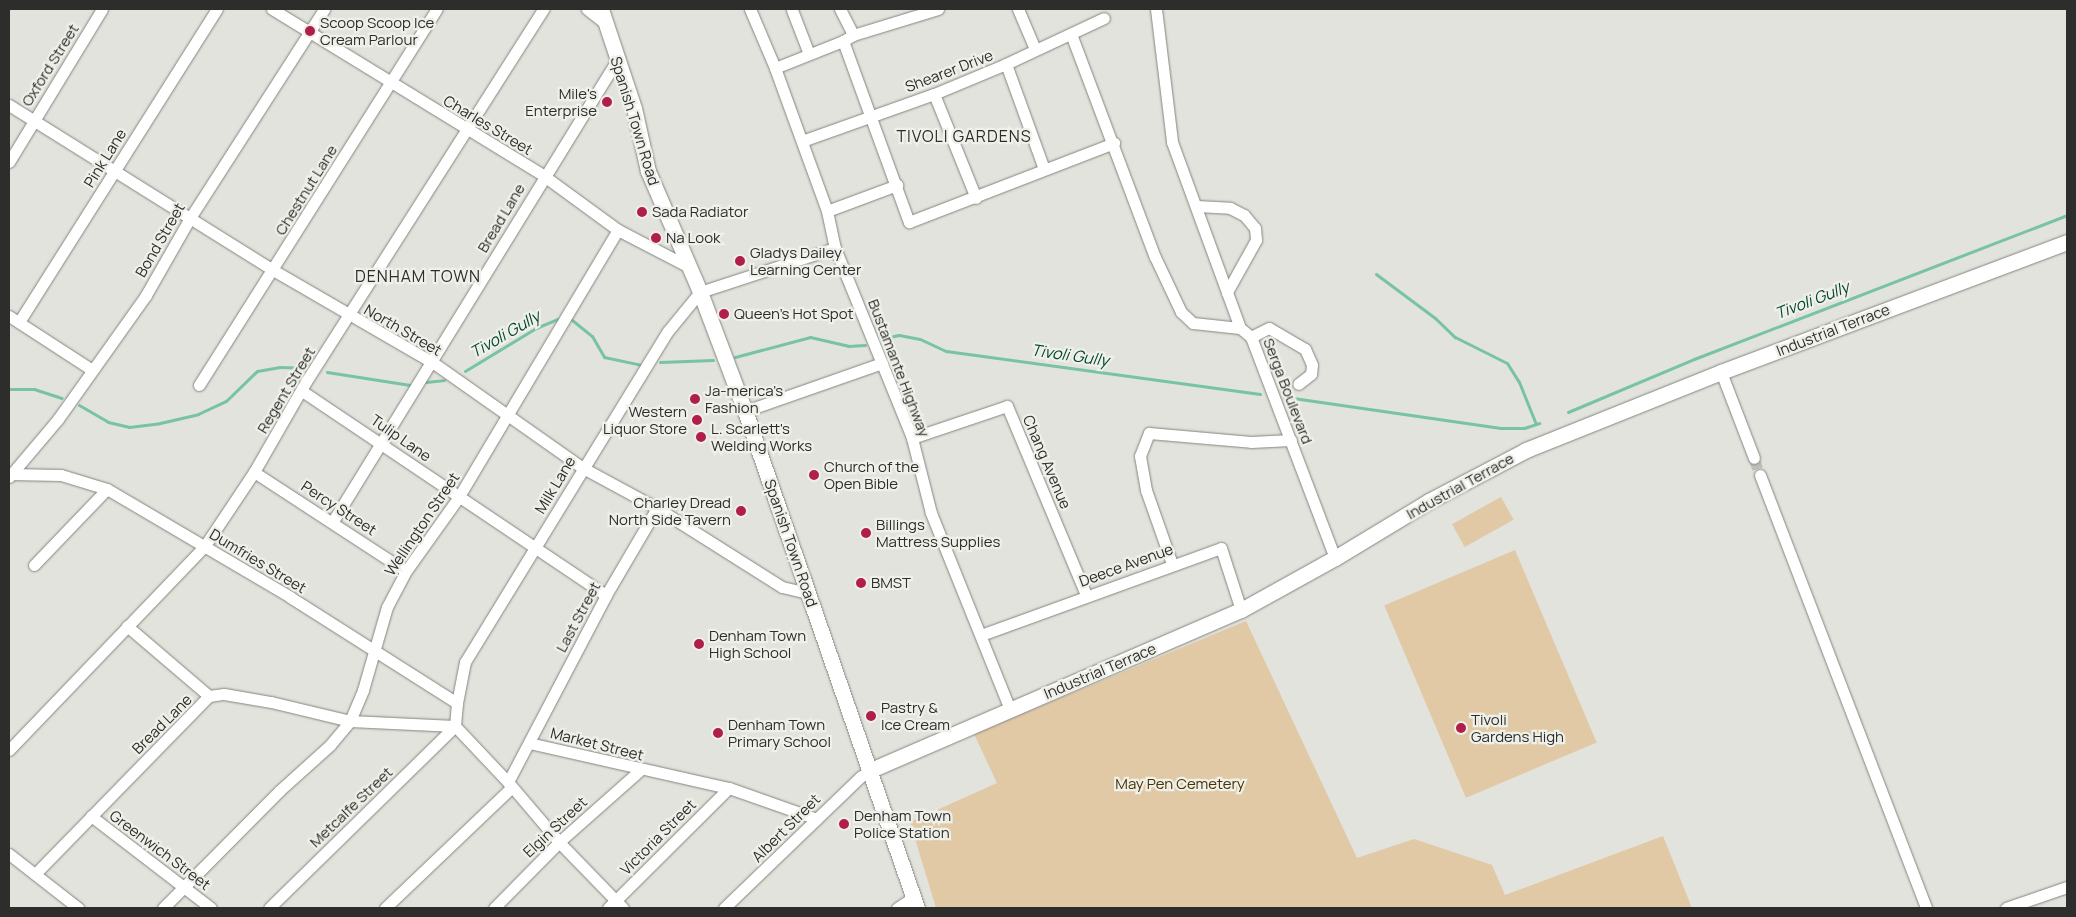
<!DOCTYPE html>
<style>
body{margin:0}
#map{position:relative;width:2076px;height:917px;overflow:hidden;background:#e1e3dc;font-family:Manrope,sans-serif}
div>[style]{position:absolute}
.green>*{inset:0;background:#e1c9a6;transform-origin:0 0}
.stream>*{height:3px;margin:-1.5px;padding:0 1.5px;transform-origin:1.5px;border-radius:1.5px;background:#77c3a4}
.street-tunnel>*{height:11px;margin-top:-5.5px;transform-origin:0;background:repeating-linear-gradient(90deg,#bdbfb9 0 11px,transparent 0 16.5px)}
.roads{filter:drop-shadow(0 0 1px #83857f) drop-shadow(0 0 1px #83857f)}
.street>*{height:11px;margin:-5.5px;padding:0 5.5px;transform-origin:5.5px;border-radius:5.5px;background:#fff}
.secondary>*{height:15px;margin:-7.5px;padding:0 7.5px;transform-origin:7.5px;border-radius:7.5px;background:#fff}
.dots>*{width:14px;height:14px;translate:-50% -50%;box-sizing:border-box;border:2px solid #eef0e9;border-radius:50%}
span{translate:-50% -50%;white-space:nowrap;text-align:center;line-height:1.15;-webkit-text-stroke:4.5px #eef0e9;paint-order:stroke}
.poi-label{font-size:15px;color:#2d2d2b}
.left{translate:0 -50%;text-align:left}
.right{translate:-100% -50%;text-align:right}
.street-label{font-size:15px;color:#2d2d2b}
.park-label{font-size:15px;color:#4b3100}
.neighbourhood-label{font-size:16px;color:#2d2d2b;letter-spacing:1px}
.water-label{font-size:16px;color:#034632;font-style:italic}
.frame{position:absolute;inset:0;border:10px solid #2d2d2b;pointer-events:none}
</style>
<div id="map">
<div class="green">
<i style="left:1501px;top:497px;width:26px;height:56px;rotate:61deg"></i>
<i style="left:1515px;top:550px;width:209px;height:142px;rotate:67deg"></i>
<i style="clip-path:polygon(1246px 621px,1357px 858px,1414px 839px,1492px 865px,1505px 895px,1663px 836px,1692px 908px,936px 908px,910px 822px,997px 783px,974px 734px)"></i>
</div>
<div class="stream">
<i style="left:1376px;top:274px;width:74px;rotate:36.7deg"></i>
<i style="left:1435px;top:318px;width:28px;rotate:44deg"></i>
<i style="left:1455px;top:337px;width:58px;rotate:26.6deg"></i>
<i style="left:1507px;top:363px;width:22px;rotate:58deg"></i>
<i style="left:1519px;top:382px;width:45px;rotate:68deg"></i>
<i style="left:572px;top:320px;width:26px;rotate:39deg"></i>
<i style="left:592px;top:336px;width:24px;rotate:60deg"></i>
<i style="left:604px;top:357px;width:38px;rotate:12deg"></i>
<i style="left:881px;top:339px;width:18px;rotate:-13deg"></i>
<i style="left:899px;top:335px;width:21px;rotate:11deg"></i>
<i style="left:920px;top:339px;width:29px;rotate:25deg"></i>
<i style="left:946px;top:351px;width:317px;rotate:7.8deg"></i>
<i style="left:735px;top:357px;width:78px;rotate:-14.9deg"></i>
<i style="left:810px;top:337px;width:39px;rotate:13deg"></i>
<i style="left:848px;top:346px;width:17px;rotate:-3deg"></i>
<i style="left:660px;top:362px;width:53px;rotate:-2.2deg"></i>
<i style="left:465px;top:371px;width:83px;rotate:-31.2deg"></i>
<i style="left:536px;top:328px;width:23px;rotate:-23deg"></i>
<i style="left:327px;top:372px;width:84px;rotate:8.9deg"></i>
<i style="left:426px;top:382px;width:18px;rotate:-6deg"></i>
<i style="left:9px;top:389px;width:25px"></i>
<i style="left:34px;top:389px;width:29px;rotate:18deg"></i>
<i style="left:1286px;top:397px;width:217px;rotate:8.2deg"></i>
<i style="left:1501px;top:428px;width:23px"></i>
<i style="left:1524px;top:428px;width:16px;rotate:-18deg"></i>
<i style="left:79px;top:405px;width:34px;rotate:30deg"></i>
<i style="left:108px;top:422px;width:22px;rotate:13deg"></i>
<i style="left:129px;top:427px;width:31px;rotate:-7deg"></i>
<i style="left:160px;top:423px;width:39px;rotate:-13deg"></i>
<i style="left:198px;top:414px;width:31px;rotate:-25deg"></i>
<i style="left:226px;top:401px;width:43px;rotate:-44.1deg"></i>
<i style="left:257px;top:371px;width:22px;rotate:-10deg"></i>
<i style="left:279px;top:367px;width:25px;rotate:2deg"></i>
<i style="left:1568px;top:412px;width:137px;rotate:-22.8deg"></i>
<i style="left:1694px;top:359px;width:400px;rotate:-21.1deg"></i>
</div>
<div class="street-tunnel">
<i style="left:1754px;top:458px;width:18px;rotate:71deg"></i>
</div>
<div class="roads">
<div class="street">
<i style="left:272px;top:9px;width:319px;rotate:31.5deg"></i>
<i style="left:544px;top:176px;width:92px;rotate:36.1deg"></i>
<i style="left:618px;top:230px;width:80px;rotate:27.5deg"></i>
<i style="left:587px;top:9px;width:23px;rotate:38deg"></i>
<i style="left:750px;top:9px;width:64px;rotate:67deg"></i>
<i style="left:775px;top:68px;width:152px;rotate:70deg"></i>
<i style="left:827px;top:211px;width:38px;rotate:78deg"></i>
<i style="left:835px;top:248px;width:205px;rotate:67.9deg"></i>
<i style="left:912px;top:438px;width:77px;rotate:75.8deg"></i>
<i style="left:931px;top:513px;width:212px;rotate:68.1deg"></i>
<i style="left:840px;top:9px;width:29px;rotate:63deg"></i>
<i style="left:853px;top:35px;width:12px;rotate:149deg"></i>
<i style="left:843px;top:41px;width:193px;rotate:70deg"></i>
<i style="left:909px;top:222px;width:220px;rotate:-21.1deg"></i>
<i style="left:1018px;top:9px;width:43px;rotate:67deg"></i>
<i style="left:1156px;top:9px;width:134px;rotate:83.1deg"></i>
<i style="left:1172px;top:142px;width:198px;rotate:69.9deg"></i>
<i style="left:792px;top:10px;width:47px;rotate:68.9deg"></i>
<i style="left:1071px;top:34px;width:238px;rotate:69.4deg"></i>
<i style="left:1155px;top:257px;width:61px;rotate:64.7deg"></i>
<i style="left:1181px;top:312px;width:16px;rotate:43deg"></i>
<i style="left:1193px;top:323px;width:47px;rotate:6.1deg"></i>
<i style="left:1240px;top:328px;width:14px;rotate:39deg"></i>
<i style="left:1251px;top:337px;width:236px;rotate:69.2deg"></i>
<i style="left:853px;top:35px;width:89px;rotate:-17deg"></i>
<i style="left:1006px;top:64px;width:112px;rotate:70.1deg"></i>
<i style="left:775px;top:68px;width:73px;rotate:-21.7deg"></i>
<i style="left:934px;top:94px;width:112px;rotate:68deg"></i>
<i style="left:9px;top:105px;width:311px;rotate:32deg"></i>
<i style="left:273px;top:270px;width:184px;rotate:30.1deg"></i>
<i style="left:432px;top:362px;width:184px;rotate:35.1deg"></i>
<i style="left:583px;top:468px;width:84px;rotate:28.4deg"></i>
<i style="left:657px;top:508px;width:148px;rotate:32.3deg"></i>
<i style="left:782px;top:587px;width:27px;rotate:13deg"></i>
<i style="left:802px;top:141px;width:140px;rotate:-19.6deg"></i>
<i style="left:934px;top:94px;width:78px;rotate:-22.6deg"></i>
<i style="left:1006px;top:64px;width:108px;rotate:-25.1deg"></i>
<i style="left:9px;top:162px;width:179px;rotate:-58.7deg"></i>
<i style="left:1196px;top:206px;width:34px;rotate:3deg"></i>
<i style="left:1230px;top:208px;width:16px;rotate:27deg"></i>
<i style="left:1244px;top:215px;width:17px;rotate:50deg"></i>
<i style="left:1255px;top:228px;width:12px;rotate:85deg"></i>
<i style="left:1256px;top:240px;width:60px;rotate:119.1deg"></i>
<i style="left:827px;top:211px;width:75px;rotate:-20.4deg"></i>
<i style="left:9px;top:316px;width:99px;rotate:33deg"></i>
<i style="left:19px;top:322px;width:370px;rotate:-57.7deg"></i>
<i style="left:1251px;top:337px;width:20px;rotate:-27deg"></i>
<i style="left:1269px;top:328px;width:42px;rotate:30.3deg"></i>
<i style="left:1305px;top:349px;width:17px;rotate:66deg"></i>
<i style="left:1312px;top:365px;width:9px;rotate:96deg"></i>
<i style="left:1311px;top:374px;width:16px;rotate:142deg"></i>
<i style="left:1721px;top:372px;width:92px;rotate:69deg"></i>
<i style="left:199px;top:385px;width:445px;rotate:-57.7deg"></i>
<i style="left:302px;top:391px;width:366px;rotate:33.9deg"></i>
<i style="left:745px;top:411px;width:145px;rotate:-19.3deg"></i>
<i style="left:912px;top:438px;width:100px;rotate:-18.6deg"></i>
<i style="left:1007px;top:406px;width:205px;rotate:67.3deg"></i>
<i style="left:254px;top:472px;width:181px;rotate:33.1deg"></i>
<i style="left:9px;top:474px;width:52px;rotate:1.1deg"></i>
<i style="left:61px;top:475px;width:48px;rotate:16.9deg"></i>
<i style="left:107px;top:489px;width:212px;rotate:30.5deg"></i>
<i style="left:290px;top:597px;width:198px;rotate:32.4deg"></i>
<i style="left:457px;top:703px;width:23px;rotate:95deg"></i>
<i style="left:455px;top:726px;width:260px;rotate:135.6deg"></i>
<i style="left:1760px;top:475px;width:464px;rotate:69deg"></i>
<i style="left:9px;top:477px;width:76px;rotate:-49.8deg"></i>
<i style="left:58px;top:419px;width:152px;rotate:-54.6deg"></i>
<i style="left:146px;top:295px;width:89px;rotate:-60.3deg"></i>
<i style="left:190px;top:218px;width:248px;rotate:-57.3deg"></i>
<i style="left:333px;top:521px;width:541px;rotate:-58.36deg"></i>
<i style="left:1172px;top:564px;width:78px;rotate:-109.4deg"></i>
<i style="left:1146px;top:490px;width:35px;rotate:-100deg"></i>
<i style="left:1140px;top:456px;width:25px;rotate:-69deg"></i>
<i style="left:1149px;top:433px;width:102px;rotate:5deg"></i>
<i style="left:1251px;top:442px;width:40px;rotate:-2.9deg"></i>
<i style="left:34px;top:565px;width:105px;rotate:-46.2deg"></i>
<i style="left:127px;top:626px;width:108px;rotate:40.5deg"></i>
<i style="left:981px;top:635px;width:255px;rotate:-19.9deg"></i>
<i style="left:1221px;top:548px;width:65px;rotate:72.1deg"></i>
<i style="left:457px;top:703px;width:42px;rotate:-79deg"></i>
<i style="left:465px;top:662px;width:388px;rotate:-58.5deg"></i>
<i style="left:668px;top:331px;width:50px;rotate:-50.6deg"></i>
<i style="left:700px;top:292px;width:142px;rotate:-18.1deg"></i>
<i style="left:529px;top:743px;width:205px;rotate:12.7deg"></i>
<i style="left:729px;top:788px;width:93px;rotate:19.4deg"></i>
<i style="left:9px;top:750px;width:281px;rotate:-46.2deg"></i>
<i style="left:204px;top:547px;width:90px;rotate:-56.3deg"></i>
<i style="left:254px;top:472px;width:106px;rotate:-60.1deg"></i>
<i style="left:307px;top:380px;width:440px;rotate:-57.5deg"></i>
<i style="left:508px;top:782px;width:79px;rotate:49.6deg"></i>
<i style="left:559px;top:842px;width:92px;rotate:45.9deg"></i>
<i style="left:91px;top:816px;width:151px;rotate:37.5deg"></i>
<i style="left:9px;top:854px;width:88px;rotate:38deg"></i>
<i style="left:35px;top:874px;width:249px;rotate:-45.7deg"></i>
<i style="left:209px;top:696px;width:15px;rotate:-8deg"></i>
<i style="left:224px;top:694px;width:48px;rotate:9.7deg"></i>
<i style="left:271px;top:702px;width:81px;rotate:13.5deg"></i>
<i style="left:350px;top:721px;width:105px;rotate:2.7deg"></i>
<i style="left:455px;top:726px;width:77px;rotate:46.6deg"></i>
<i style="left:508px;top:782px;width:211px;rotate:-62.3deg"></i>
<i style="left:606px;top:595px;width:101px;rotate:-59.6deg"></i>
<i style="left:163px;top:908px;width:165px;rotate:-45.2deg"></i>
<i style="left:279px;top:791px;width:69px;rotate:-42deg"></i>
<i style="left:330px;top:745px;width:31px;rotate:-50deg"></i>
<i style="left:350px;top:721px;width:34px;rotate:-67deg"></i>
<i style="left:363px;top:690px;width:86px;rotate:-73.9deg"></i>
<i style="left:387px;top:607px;width:41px;rotate:-62.2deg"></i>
<i style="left:406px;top:571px;width:90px;rotate:-54.5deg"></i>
<i style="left:458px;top:498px;width:312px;rotate:-59.2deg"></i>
<i style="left:385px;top:908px;width:175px;rotate:-43.6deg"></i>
<i style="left:494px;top:908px;width:93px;rotate:-45.4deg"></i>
<i style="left:559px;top:842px;width:108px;rotate:-41.6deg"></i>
<i style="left:608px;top:908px;width:170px;rotate:-44.8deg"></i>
<i style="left:724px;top:908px;width:189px;rotate:-43.9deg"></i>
<i style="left:860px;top:777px;width:13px;rotate:-32deg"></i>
<i style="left:897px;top:908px;width:20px;rotate:-33deg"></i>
<i style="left:2006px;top:908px;width:65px;rotate:-19deg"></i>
</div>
<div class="secondary">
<i style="left:601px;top:9px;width:104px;rotate:71.6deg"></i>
<i style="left:634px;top:108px;width:65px;rotate:77.5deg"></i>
<i style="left:648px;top:171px;width:132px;rotate:66.7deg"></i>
<i style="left:700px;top:292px;width:127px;rotate:69.3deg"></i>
<i style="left:745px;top:411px;width:526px;rotate:70.91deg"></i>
<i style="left:871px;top:770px;width:403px;rotate:-23.4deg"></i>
<i style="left:1241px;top:610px;width:107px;rotate:-29deg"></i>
<i style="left:1335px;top:558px;width:110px;rotate:-31.2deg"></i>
<i style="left:1429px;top:501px;width:110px;rotate:-27.7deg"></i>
<i style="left:1526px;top:450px;width:210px;rotate:-21.8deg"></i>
<i style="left:1721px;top:372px;width:370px;rotate:-20.6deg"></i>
</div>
</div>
<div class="dots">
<i style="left:310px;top:31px;background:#b01e4a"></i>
<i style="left:607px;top:102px;background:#b01e4a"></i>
<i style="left:642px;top:212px;background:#b01e4a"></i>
<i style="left:656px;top:238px;background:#b01e4a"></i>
<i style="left:740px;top:261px;background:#b01e4a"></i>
<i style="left:724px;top:314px;background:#b01e4a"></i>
<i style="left:695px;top:399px;background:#b01e4a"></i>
<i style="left:697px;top:420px;background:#b01e4a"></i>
<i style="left:701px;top:437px;background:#b01e4a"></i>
<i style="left:814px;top:475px;background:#b01e4a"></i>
<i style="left:741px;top:511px;background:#b01e4a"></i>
<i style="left:866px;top:533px;background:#b01e4a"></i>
<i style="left:861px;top:583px;background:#b01e4a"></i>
<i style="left:699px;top:644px;background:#b01e4a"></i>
<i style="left:871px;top:716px;background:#b01e4a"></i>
<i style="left:1461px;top:728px;background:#b01e4a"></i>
<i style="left:718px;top:733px;background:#b01e4a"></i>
<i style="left:844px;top:824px;background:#b01e4a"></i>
</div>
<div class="poi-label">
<span class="left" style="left:320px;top:31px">Scoop Scoop Ice<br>Cream Parlour</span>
<span class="right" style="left:597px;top:102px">Mile's<br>Enterprise</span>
<span class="left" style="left:652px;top:212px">Sada Radiator</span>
<span class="left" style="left:666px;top:238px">Na Look</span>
<span class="left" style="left:750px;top:261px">Gladys Dailey<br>Learning Center</span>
<span class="left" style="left:734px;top:314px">Queen's Hot Spot</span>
<span class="left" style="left:705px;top:399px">Ja-merica's<br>Fashion</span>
<span class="right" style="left:687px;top:420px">Western<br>Liquor Store</span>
<span class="left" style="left:711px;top:437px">L. Scarlett's<br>Welding Works</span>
<span class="left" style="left:824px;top:475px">Church of the<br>Open Bible</span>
<span class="right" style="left:731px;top:511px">Charley Dread<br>North Side Tavern</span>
<span class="left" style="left:876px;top:533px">Billings<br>Mattress Supplies</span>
<span class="left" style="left:871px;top:583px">BMST</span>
<span class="left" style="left:709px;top:644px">Denham Town<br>High School</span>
<span class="left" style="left:881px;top:716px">Pastry &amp;<br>Ice Cream</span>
<span class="left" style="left:1471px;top:728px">Tivoli<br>Gardens High</span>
<span class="left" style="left:728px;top:733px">Denham Town<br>Primary School</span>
<span class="left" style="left:854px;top:824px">Denham Town<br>Police Station</span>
</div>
<div class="street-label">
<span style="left:50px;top:65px;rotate:-58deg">Oxford Street</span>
<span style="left:949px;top:71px;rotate:-21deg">Shearer Drive</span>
<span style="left:635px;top:121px;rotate:73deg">Spanish Town Road</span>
<span style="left:488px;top:125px;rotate:31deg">Charles Street</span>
<span style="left:105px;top:158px;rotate:-58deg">Pink Lane</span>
<span style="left:306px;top:190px;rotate:-58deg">Chestnut Lane</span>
<span style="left:501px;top:218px;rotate:-59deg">Bread Lane</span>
<span style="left:160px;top:240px;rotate:-60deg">Bond Street</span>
<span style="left:403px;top:330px;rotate:30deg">North Street</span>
<span style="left:1833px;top:330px;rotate:-21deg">Industrial Terrace</span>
<span style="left:899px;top:368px;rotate:69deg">Bustamante Highway</span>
<span style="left:286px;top:390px;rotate:-59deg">Regent Street</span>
<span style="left:1288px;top:391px;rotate:69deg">Serga Boulevard</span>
<span style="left:401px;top:438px;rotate:35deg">Tulip Lane</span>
<span style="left:1047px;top:462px;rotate:67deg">Chang Avenue</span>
<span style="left:555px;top:485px;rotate:-59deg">Milk Lane</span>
<span style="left:1460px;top:486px;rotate:-29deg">Industrial Terrace</span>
<span style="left:339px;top:508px;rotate:33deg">Percy Street</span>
<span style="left:422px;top:524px;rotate:-56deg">Wellington Street</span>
<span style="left:791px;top:543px;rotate:71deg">Spanish Town Road</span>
<span style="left:258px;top:561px;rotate:31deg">Dumfries Street</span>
<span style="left:1126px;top:565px;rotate:-20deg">Deece Avenue</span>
<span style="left:578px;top:617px;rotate:-62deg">Last Street</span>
<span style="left:1100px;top:671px;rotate:-23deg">Industrial Terrace</span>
<span style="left:162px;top:724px;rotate:-45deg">Bread Lane</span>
<span style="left:597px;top:744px;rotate:14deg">Market Street</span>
<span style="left:351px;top:807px;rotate:-44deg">Metcalfe Street</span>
<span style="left:555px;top:827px;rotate:-43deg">Elgin Street</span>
<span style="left:786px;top:828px;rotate:-45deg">Albert Street</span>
<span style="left:658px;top:837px;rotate:-45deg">Victoria Street</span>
<span style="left:160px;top:850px;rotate:37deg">Greenwich Street</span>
</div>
<div class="park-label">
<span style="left:1180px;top:784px">May Pen Cemetery</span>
</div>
<div class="neighbourhood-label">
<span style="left:964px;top:136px">TIVOLI GARDENS</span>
<span style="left:418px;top:276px">DENHAM TOWN</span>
</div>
<div class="water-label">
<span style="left:1812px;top:300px;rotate:-21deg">Tivoli Gully</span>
<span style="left:505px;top:334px;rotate:-30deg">Tivoli Gully</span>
<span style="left:1070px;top:355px;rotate:8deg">Tivoli Gully</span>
</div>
<div class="frame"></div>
</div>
